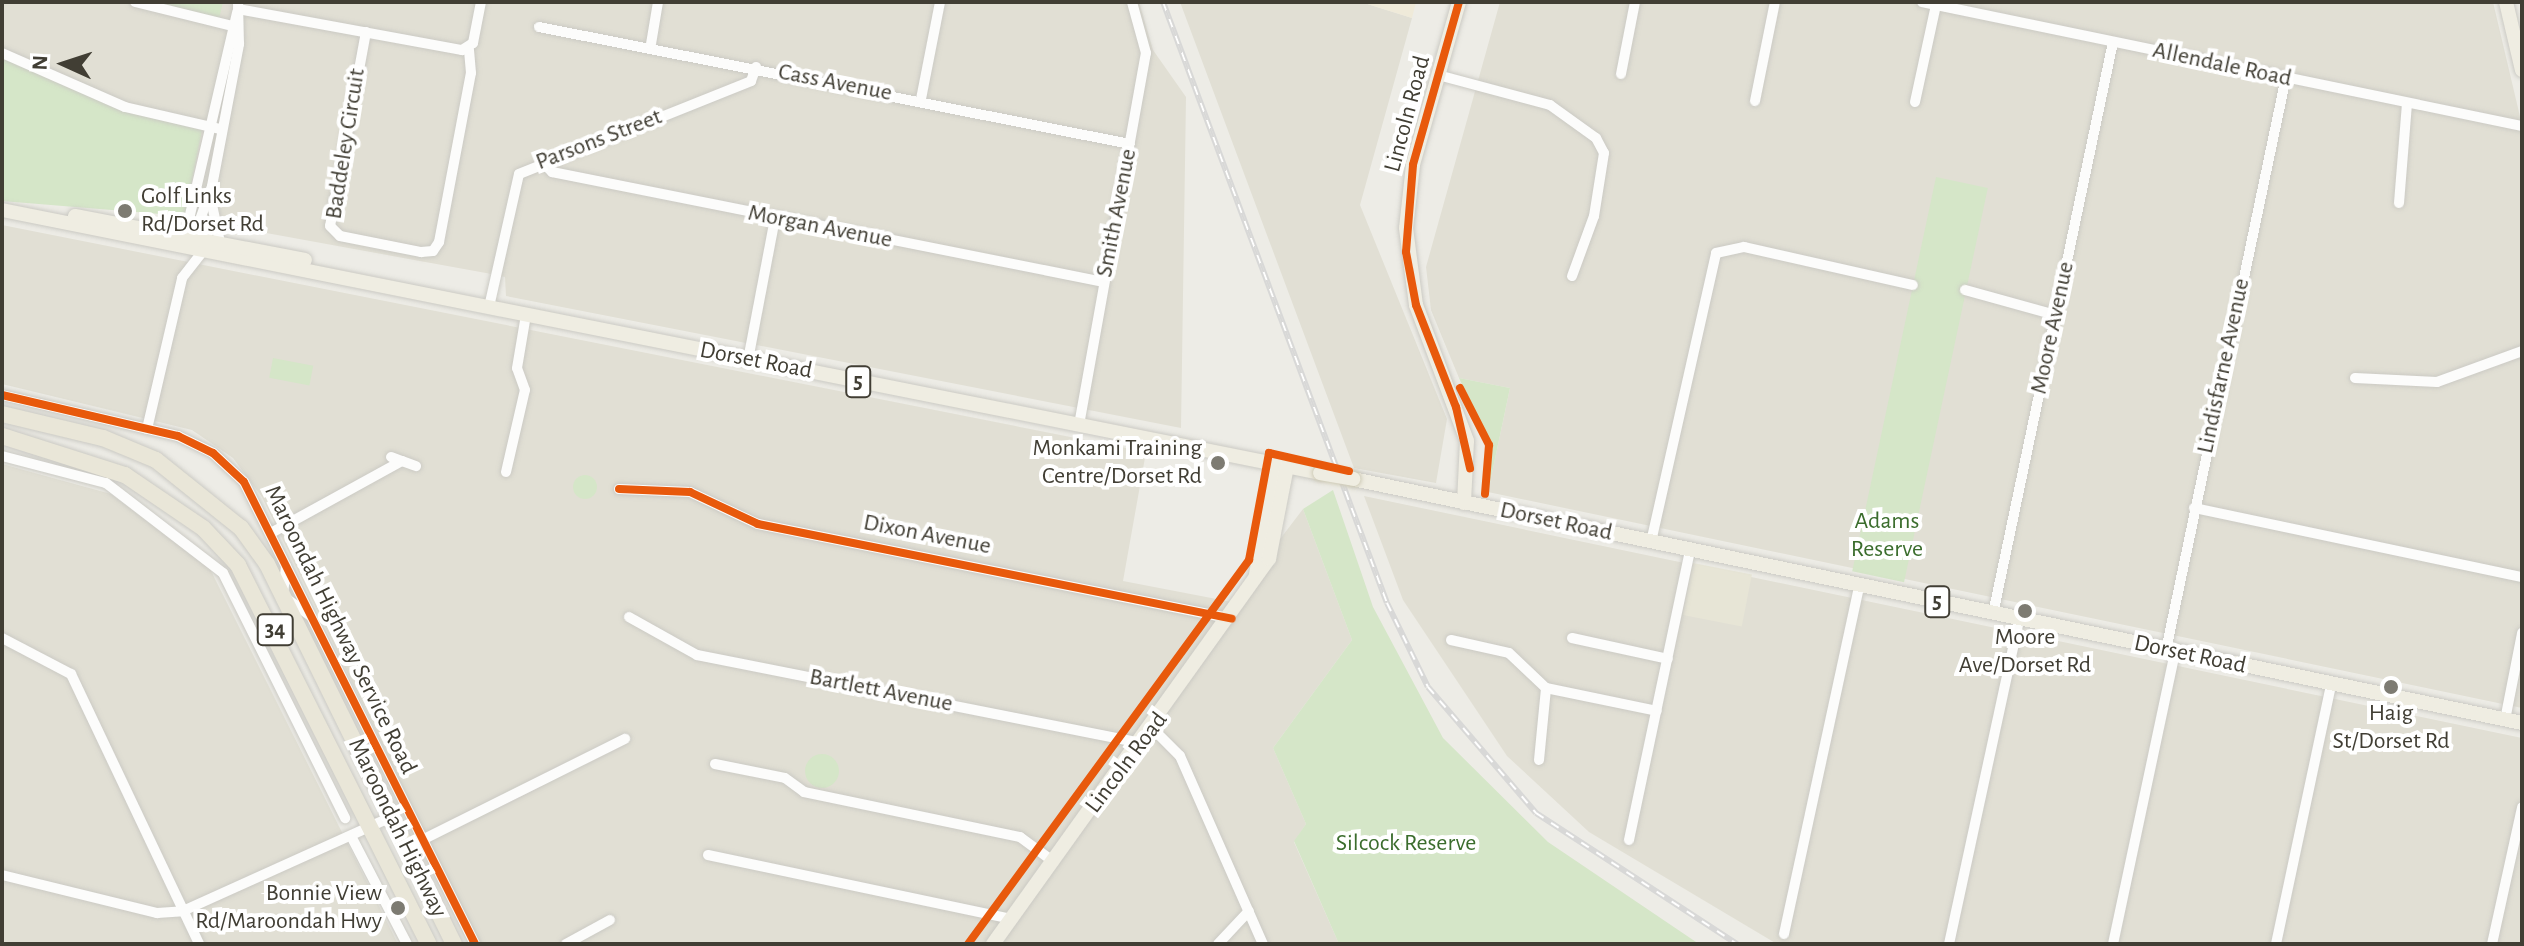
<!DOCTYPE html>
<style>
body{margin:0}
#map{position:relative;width:2524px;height:946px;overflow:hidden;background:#edece6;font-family:"Alegreya Sans",sans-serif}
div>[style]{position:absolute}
.residential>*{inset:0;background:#e1dfd4}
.commercial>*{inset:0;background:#efead9}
.education>*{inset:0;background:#e7e5d6;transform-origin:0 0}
.green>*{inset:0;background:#d5e6c8;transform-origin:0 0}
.round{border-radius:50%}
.roads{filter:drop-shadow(0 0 2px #cbcac4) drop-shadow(0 0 2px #cbcac4)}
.minor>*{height:10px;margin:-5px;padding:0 5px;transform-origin:5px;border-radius:5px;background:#fcfcfb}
.major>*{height:14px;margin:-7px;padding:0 7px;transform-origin:7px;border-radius:7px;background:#efede2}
.highway>*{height:16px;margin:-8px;padding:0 8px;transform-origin:8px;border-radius:8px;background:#e9e6d8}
.rail>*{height:6px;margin-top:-3px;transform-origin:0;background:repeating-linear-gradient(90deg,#fff 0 9px,#d8d8d7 0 18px);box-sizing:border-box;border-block:2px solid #d8d8d7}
.bridges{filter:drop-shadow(0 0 2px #cecab5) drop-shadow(0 0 2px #cecab5)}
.major-bridge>*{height:14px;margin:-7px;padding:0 7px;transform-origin:7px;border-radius:7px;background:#efede2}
.cycleway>*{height:8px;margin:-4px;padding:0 4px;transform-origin:4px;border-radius:4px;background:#e8590c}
.dots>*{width:22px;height:22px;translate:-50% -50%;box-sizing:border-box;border:4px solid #fff;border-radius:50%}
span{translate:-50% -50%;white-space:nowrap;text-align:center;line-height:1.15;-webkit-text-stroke:8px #fff;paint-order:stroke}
.shield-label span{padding:2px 6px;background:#fff;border:2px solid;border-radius:6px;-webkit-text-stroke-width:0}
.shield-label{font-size:22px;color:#413e34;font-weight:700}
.street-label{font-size:24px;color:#413e34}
.poi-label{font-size:24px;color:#413e34}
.left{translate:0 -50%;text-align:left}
.right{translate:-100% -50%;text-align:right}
.park-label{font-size:24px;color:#3b6d2d}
.frame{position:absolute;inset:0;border:4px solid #413e34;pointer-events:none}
.north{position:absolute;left:24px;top:24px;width:80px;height:80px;-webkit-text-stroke:6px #fff;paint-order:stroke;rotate:273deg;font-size:22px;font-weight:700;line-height:32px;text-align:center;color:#413e34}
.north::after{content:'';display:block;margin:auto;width:28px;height:36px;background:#413e34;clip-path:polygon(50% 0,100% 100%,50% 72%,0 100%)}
</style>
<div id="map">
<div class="residential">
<i style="clip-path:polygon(2px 2px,1139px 2px,1153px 50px,1186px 97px,1181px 428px,506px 296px,505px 277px,486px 273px,2px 185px)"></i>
<i style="clip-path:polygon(1180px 2px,1361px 2px,1412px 18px,1360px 205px,1447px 419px,1436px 483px,1354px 468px)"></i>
<i style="clip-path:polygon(1500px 2px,2493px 2px,2522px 125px,2522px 708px,1488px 492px,1510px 388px,1459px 378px,1431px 310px,1426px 267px)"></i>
<i style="clip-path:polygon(2px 225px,1146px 452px,1123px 581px,1232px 602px,1303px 509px,1352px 640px,1273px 748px,1306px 824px,1294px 842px,1339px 944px,479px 944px,262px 497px,233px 458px,192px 430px,2px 384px)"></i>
<i style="clip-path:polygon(2px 464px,111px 494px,210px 569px,398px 944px,2px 944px)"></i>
<i style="clip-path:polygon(1364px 496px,2522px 738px,2522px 944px,1777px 944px,1589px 832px,1507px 756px,1403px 600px)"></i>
</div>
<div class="commercial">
<i style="clip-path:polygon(1361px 2px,1416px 2px,1412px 18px)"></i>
</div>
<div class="education">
<i style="left:1693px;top:563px;width:60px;height:53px;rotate:11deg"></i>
</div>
<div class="green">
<i style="clip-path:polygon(145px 2px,223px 2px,219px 19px)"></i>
<i style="clip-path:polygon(2px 56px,138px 114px,202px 130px,185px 216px,2px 201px)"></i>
<i style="left:1936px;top:177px;width:53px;height:403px;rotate:12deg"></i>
<i style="left:273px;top:358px;width:41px;height:20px;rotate:11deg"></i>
<i style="clip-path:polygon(1459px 378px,1510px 388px,1488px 492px,1490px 445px)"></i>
<i class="round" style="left:573px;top:475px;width:24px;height:24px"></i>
<i style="clip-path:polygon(1333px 490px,1373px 607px,1443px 738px,1548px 842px,1699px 944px,1339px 944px,1294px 841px,1306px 824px,1273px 748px,1352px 640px,1303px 509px)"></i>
<i class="round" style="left:805px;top:754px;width:34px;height:34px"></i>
</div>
<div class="roads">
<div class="minor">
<i style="left:135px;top:2px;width:105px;rotate:13.8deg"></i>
<i style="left:1922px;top:2px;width:613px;rotate:11.68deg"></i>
<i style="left:238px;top:9px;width:228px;rotate:10.4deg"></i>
<i style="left:462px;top:50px;width:13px;rotate:-32deg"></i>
<i style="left:473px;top:43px;width:42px;rotate:-79deg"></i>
<i style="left:539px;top:27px;width:602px;rotate:11.2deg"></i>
<i style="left:366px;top:32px;width:197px;rotate:100.5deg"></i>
<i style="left:330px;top:226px;width:14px;rotate:45deg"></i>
<i style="left:340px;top:236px;width:83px;rotate:11.2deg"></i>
<i style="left:421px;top:252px;width:12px;rotate:-5deg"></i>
<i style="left:433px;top:251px;width:11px;rotate:-56deg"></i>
<i style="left:439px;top:242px;width:172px;rotate:-79.3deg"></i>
<i style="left:471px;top:73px;width:25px;rotate:-95deg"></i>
<i style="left:651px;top:44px;width:43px;rotate:-80.5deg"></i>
<i style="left:2px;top:53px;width:134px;rotate:23.7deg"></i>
<i style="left:125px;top:107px;width:98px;rotate:13deg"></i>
<i style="left:1621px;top:74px;width:73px;rotate:-79deg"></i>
<i style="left:1438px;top:75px;width:116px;rotate:15deg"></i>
<i style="left:1550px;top:105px;width:57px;rotate:35.7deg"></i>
<i style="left:1596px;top:138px;width:17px;rotate:62deg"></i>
<i style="left:1604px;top:153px;width:64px;rotate:99deg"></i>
<i style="left:1594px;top:216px;width:64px;rotate:110.1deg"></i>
<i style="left:921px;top:99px;width:99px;rotate:-78.9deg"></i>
<i style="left:1755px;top:101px;width:101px;rotate:-78.6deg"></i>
<i style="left:1915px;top:102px;width:99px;rotate:-77.8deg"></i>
<i style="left:541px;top:161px;width:16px;rotate:45deg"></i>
<i style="left:552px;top:172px;width:563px;rotate:11.27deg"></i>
<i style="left:211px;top:200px;width:39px;rotate:78deg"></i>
<i style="left:2399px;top:203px;width:99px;rotate:-85.4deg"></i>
<i style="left:186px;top:232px;width:226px;rotate:-76.9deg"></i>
<i style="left:192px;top:242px;width:59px;rotate:-70.3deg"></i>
<i style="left:212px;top:186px;width:145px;rotate:-79.2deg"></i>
<i style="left:239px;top:44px;width:42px;rotate:-91.4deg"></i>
<i style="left:1965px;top:290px;width:93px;rotate:15.5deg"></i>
<i style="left:489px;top:307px;width:136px;rotate:-77.3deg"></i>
<i style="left:519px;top:174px;width:250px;rotate:-21.8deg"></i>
<i style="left:751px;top:81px;width:15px;rotate:-70deg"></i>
<i style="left:748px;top:360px;width:145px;rotate:-79.2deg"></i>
<i style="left:2355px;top:378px;width:82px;rotate:2.8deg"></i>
<i style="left:2437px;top:382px;width:90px;rotate:-20deg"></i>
<i style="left:2px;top:395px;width:181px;rotate:13.1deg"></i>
<i style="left:178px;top:436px;width:39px;rotate:26deg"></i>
<i style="left:213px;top:453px;width:42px;rotate:43.1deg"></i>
<i style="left:244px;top:482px;width:517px;rotate:63.43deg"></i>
<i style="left:1079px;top:425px;width:378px;rotate:-79.8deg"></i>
<i style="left:1146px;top:53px;width:53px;rotate:-105.4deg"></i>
<i style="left:147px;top:429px;width:155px;rotate:-76.9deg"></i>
<i style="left:182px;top:278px;width:37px;rotate:-52deg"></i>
<i style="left:2px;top:456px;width:107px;rotate:14.6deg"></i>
<i style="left:106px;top:483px;width:148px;rotate:37.6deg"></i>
<i style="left:223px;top:573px;width:274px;rotate:63.5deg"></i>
<i style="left:391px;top:457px;width:12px;rotate:20deg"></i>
<i style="left:506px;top:472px;width:84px;rotate:-77deg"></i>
<i style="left:525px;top:390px;width:23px;rotate:-110deg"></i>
<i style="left:517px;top:368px;width:54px;rotate:-80.4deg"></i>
<i style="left:619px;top:489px;width:71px;rotate:2.4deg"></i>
<i style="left:690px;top:492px;width:75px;rotate:25.2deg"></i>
<i style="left:758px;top:524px;width:481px;rotate:11.3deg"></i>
<i style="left:2194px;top:508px;width:335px;rotate:11.9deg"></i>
<i style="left:271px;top:533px;width:149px;rotate:-28.8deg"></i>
<i style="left:402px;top:461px;width:15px;rotate:20deg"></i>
<i style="left:1651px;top:542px;width:296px;rotate:-77.3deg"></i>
<i style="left:1716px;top:253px;width:29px;rotate:-12deg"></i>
<i style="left:1744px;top:247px;width:173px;rotate:12.7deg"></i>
<i style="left:286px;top:566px;width:30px;rotate:96deg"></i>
<i style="left:283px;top:596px;width:34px;rotate:36deg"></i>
<i style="left:1993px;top:614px;width:584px;rotate:-78.15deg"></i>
<i style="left:629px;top:617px;width:78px;rotate:29.2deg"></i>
<i style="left:697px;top:655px;width:453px;rotate:11.2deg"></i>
<i style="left:2px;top:638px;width:78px;rotate:27.6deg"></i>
<i style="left:71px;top:674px;width:299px;rotate:64.6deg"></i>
<i style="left:1572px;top:638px;width:98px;rotate:12.3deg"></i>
<i style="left:1451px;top:640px;width:59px;rotate:12.6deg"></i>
<i style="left:1509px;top:653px;width:51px;rotate:43.4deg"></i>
<i style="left:1546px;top:688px;width:113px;rotate:11.7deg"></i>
<i style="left:2166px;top:650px;width:580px;rotate:-78.17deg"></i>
<i style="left:2505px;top:720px;width:89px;rotate:-78.9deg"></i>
<i style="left:1153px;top:729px;width:38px;rotate:45deg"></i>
<i style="left:1180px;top:756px;width:206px;rotate:66.2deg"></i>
<i style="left:1539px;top:760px;width:72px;rotate:-84.4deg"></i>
<i style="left:715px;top:764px;width:71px;rotate:11.3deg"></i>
<i style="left:785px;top:778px;width:24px;rotate:36deg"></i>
<i style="left:804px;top:792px;width:221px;rotate:11.8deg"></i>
<i style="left:1020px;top:837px;width:42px;rotate:36.3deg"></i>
<i style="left:351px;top:836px;width:122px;rotate:62.6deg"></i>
<i style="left:422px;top:840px;width:227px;rotate:-26.5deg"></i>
<i style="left:1629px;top:840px;width:295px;rotate:-78.1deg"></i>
<i style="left:708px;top:855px;width:311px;rotate:11.9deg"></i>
<i style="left:2px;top:875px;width:160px;rotate:13.8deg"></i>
<i style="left:157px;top:913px;width:26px;rotate:-4deg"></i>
<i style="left:183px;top:911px;width:228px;rotate:-24.3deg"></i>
<i style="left:1784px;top:934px;width:356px;rotate:-77.8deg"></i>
<i style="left:566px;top:944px;width:50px;rotate:-28.6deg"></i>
<i style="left:1218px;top:944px;width:45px;rotate:-46.8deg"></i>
<i style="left:1949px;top:944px;width:332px;rotate:-77.8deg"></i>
<i style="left:2113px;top:944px;width:299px;rotate:-78deg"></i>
<i style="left:2276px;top:944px;width:265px;rotate:-78deg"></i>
<i style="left:2492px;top:944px;width:140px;rotate:-77.6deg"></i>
</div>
<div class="major">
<i style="left:1459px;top:2px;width:169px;rotate:105.8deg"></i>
<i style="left:1413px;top:165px;width:63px;rotate:96.3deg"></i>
<i style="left:1406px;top:228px;width:78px;rotate:82.6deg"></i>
<i style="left:1416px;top:305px;width:145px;rotate:69.4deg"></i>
<i style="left:1467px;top:441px;width:62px;rotate:92.8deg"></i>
<i style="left:2506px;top:2px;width:70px;rotate:76.8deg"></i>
<i style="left:2px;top:210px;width:1344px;rotate:11.28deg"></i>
<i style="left:75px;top:216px;width:234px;rotate:10.8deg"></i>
<i style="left:1353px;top:479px;width:1194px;rotate:11.79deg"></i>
<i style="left:1256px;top:574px;width:112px;rotate:-79.7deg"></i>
<i style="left:993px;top:944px;width:474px;rotate:-54.4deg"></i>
<i style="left:1269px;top:559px;width:95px;rotate:-79deg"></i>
</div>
<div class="highway">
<i style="left:2px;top:414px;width:104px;rotate:13.4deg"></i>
<i style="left:103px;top:438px;width:57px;rotate:22.5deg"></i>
<i style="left:156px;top:460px;width:109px;rotate:38.7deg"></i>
<i style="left:241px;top:528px;width:44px;rotate:54.2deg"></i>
<i style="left:267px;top:564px;width:424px;rotate:63.8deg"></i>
<i style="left:2px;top:436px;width:129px;rotate:17.6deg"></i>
<i style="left:125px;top:475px;width:94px;rotate:34.2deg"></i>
<i style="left:203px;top:528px;width:51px;rotate:46.6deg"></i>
<i style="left:238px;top:565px;width:424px;rotate:63.3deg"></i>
</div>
</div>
<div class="rail">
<i style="left:1163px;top:2px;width:641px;rotate:69.56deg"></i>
<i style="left:1387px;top:603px;width:93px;rotate:64deg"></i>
<i style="left:1428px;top:687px;width:166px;rotate:49.4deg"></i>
<i style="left:1536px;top:813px;width:240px;rotate:33.1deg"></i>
</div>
<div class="bridges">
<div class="major-bridge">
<i style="left:1320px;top:473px;width:34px;rotate:10deg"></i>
</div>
</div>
<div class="cycleway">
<i style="left:1459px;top:2px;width:169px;rotate:105.8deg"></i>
<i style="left:1413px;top:165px;width:87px;rotate:94.6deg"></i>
<i style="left:1406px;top:252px;width:54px;rotate:79.3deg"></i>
<i style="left:1416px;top:305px;width:110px;rotate:68.6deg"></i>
<i style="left:1456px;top:407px;width:63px;rotate:77.1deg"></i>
<i style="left:1460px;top:388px;width:64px;rotate:63deg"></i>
<i style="left:1489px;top:445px;width:49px;rotate:94.7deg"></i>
<i style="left:2px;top:395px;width:181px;rotate:13.1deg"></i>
<i style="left:178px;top:436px;width:39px;rotate:26deg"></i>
<i style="left:213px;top:453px;width:42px;rotate:43.1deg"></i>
<i style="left:244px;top:482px;width:517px;rotate:63.43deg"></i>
<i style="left:619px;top:489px;width:71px;rotate:2.4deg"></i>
<i style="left:690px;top:492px;width:75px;rotate:25.2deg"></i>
<i style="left:758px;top:524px;width:483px;rotate:11.3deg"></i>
<i style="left:968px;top:944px;width:476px;rotate:-53.8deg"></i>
<i style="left:1249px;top:560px;width:109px;rotate:-79.4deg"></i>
<i style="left:1269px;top:453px;width:82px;rotate:12.7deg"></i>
</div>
<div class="dots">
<i style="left:125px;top:211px;background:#7d7b72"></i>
<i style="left:1218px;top:463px;background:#7d7b72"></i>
<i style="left:2025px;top:611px;background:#7d7b72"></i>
<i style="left:2391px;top:687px;background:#7d7b72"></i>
<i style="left:398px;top:908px;background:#7d7b72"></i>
</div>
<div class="shield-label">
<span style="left:858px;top:382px">5</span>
<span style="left:1937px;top:602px">5</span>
<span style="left:275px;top:630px">34</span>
</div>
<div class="street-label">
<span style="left:2222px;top:65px;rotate:12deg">Allendale Road</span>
<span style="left:835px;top:83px;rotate:11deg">Cass Avenue</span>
<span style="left:1408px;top:114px;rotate:-75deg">Lincoln Road</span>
<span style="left:599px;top:140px;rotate:-21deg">Parsons Street</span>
<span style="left:346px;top:144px;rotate:-81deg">Baddeley Circuit</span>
<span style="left:1117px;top:213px;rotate:-79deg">Smith Avenue</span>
<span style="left:820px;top:227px;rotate:11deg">Morgan Avenue</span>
<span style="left:2053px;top:328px;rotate:-78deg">Moore Avenue</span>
<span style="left:756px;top:361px;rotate:11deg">Dorset Road</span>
<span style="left:2224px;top:366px;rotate:-78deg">Lindisfarne Avenue</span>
<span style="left:1556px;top:522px;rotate:12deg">Dorset Road</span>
<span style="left:927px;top:535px;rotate:11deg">Dixon Avenue</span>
<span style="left:340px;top:630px;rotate:64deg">Maroondah Highway Service Road</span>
<span style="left:2190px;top:655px;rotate:12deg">Dorset Road</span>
<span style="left:881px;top:691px;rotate:11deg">Bartlett Avenue</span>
<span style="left:1127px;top:763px;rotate:-53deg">Lincoln Road</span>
<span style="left:397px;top:828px;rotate:64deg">Maroondah Highway</span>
</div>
<div class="poi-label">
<span class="left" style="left:141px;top:211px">Golf Links<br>Rd/Dorset Rd</span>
<span class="right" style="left:1202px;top:463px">Monkami Training<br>Centre/Dorset Rd</span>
<span style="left:2025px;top:652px">Moore<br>Ave/Dorset Rd</span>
<span style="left:2391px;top:728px">Haig<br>St/Dorset Rd</span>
<span class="right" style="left:382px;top:908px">Bonnie View<br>Rd/Maroondah Hwy</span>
</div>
<div class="park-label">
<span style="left:1887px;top:536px">Adams<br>Reserve</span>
<span style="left:1406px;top:844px">Silcock Reserve</span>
</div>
<div class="frame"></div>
<div class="north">N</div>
</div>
